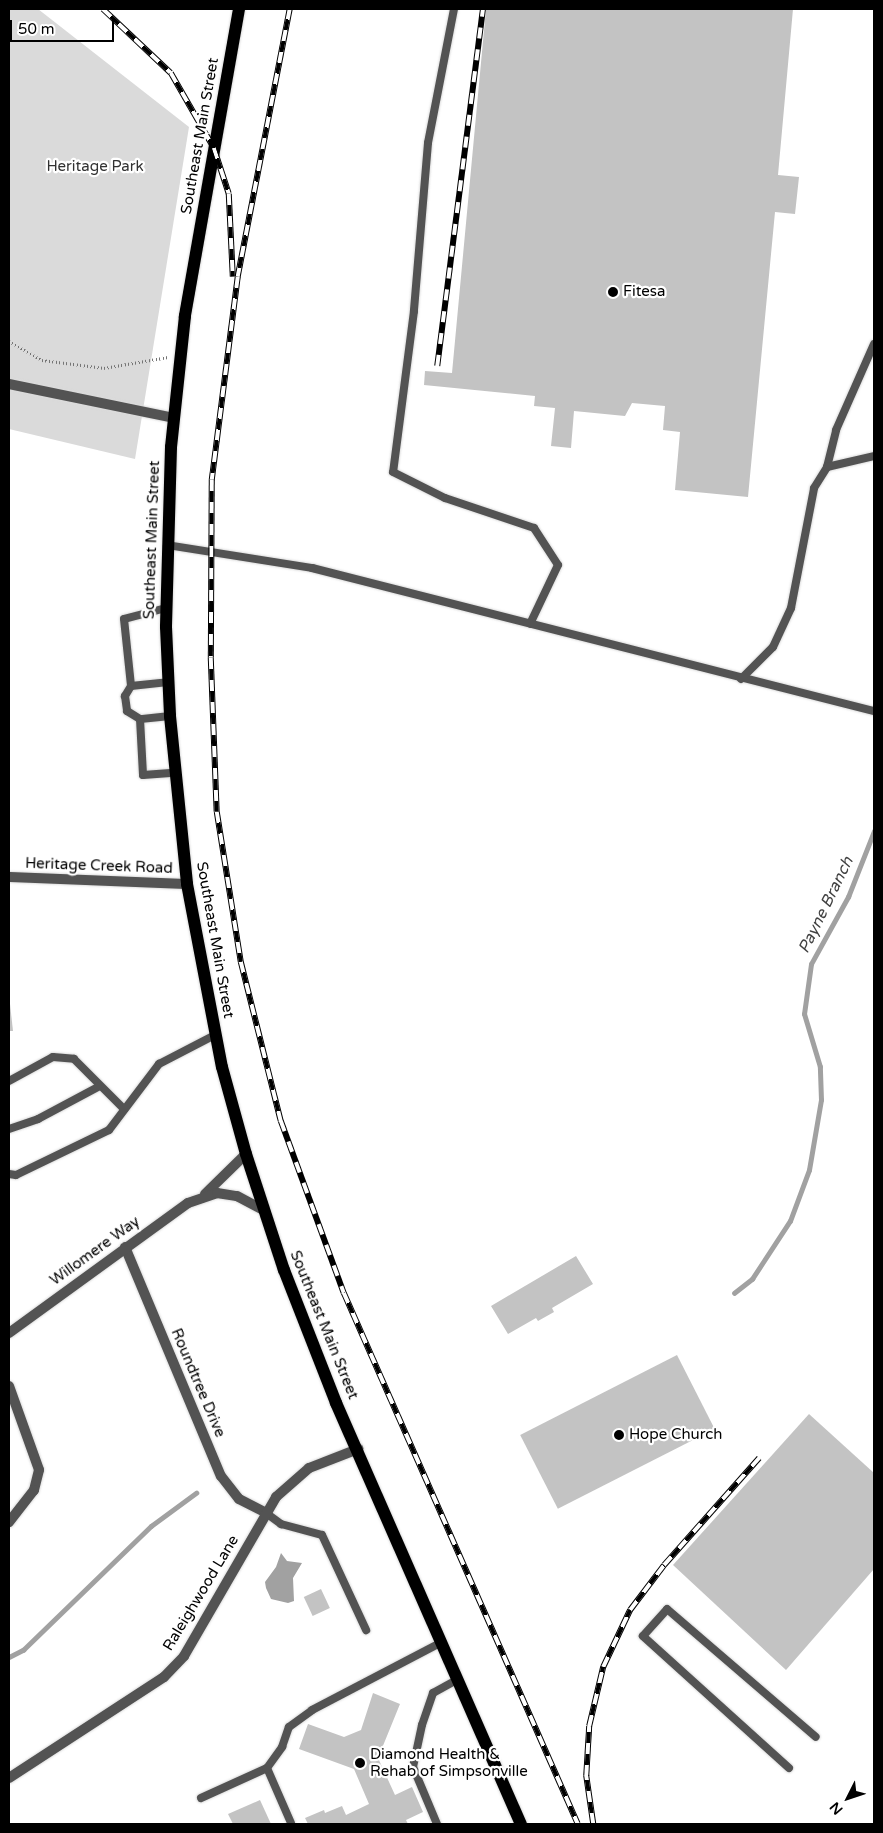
<!DOCTYPE html>
<style>
body{margin:0}
#map{position:relative;width:883px;height:1833px;overflow:hidden;background:#fff;font-family:"Varela Round",sans-serif}
div>[style]{position:absolute}
.green>*{inset:0;background:#dadada}
.water>*{inset:0;background:#a1a1a1}
.stream>*{height:4.5px;margin:-2.25px;padding:0 2.25px;transform-origin:2.25px;border-radius:2.25px;background:#a1a1a1}
.building>*{inset:0;background:#c3c3c3;transform-origin:0 0}
.path>*{height:2.5px;margin-top:-1.25px;transform-origin:0;background:repeating-linear-gradient(90deg,#757575 0 1px,transparent 0 3.5px)}
.roads{filter:drop-shadow(0 0 1px #dbdbdb) drop-shadow(0 0 1px #dbdbdb)}
.service>*{height:8px;margin:-4px;padding:0 4px;transform-origin:4px;border-radius:4px;background:#535353}
.minor>*{height:10px;margin:-5px;padding:0 5px;transform-origin:5px;border-radius:5px;background:#535353}
.primary>*{height:12px;margin:-6px;padding:0 6px;transform-origin:6px;border-radius:6px;background:#000}
.rail>*{height:5.5px;margin-top:-2.75px;transform-origin:0;background:repeating-linear-gradient(90deg,#fff 0 11px,#000 0 22px);box-sizing:border-box;border-block:1px solid #000}
.dots>*{width:14px;height:14px;translate:-50% -50%;box-sizing:border-box;border:2px solid #fff;border-radius:50%}
span{translate:-50% -50%;white-space:nowrap;text-align:center;line-height:1.15;-webkit-text-stroke:4.5px #fff;paint-order:stroke}
.street-label{font-size:15px;color:#000}
.park-label{font-size:15px;color:#313131}
.poi-label{font-size:15px;color:#000}
.left{translate:0 -50%;text-align:left}
.water-label{font-size:16px;color:#424242;font-style:italic}
.frame{position:absolute;inset:0;border:10px solid #000;pointer-events:none}
.north{position:absolute;left:823px;top:1773px;width:50px;height:50px;-webkit-text-stroke:4px #fff;paint-order:stroke;rotate:229deg;font-size:14px;font-weight:700;line-height:20px;text-align:center;color:#000}
.north::after{content:'';display:block;margin:auto;width:18px;height:22px;background:#000;clip-path:polygon(50% 0,100% 100%,50% 72%,0 100%)}
.scale{position:absolute;left:10px;top:20px;width:104px;height:22px;box-sizing:border-box;border:2px solid #000;border-top:0;padding-left:6px;font-size:15px;line-height:18px;white-space:nowrap;color:#000;-webkit-text-stroke:4px #fff;paint-order:stroke}
</style>
<div id="map">
<div class="green">
<i style="clip-path:polygon(9px 9px,38px 9px,189px 127px,135px 459px,9px 429px)"></i>
</div>
<div class="water">
<i style="clip-path:polygon(281px 1553px,287px 1561px,302px 1563px,293px 1578px,294px 1601px,288px 1603px,271px 1599px,266px 1588px,265px 1582px,276px 1567px)"></i>
</div>
<div class="stream">
<i style="left:734px;top:1293px;width:23px;rotate:-38deg"></i>
<i style="left:752px;top:1279px;width:69px;rotate:-56.8deg"></i>
<i style="left:790px;top:1221px;width:54px;rotate:-69.6deg"></i>
<i style="left:809px;top:1170px;width:71px;rotate:-80.3deg"></i>
<i style="left:821px;top:1100px;width:33px;rotate:-92deg"></i>
<i style="left:820px;top:1067px;width:55px;rotate:-106.8deg"></i>
<i style="left:804px;top:1014px;width:50px;rotate:-82deg"></i>
<i style="left:811px;top:964px;width:77px;rotate:-61.1deg"></i>
<i style="left:848px;top:897px;width:71px;rotate:-68.5deg"></i>
<i style="left:9px;top:1657px;width:16px;rotate:-27deg"></i>
<i style="left:23px;top:1650px;width:178px;rotate:-44.1deg"></i>
<i style="left:151px;top:1526px;width:56px;rotate:-36.3deg"></i>
</div>
<div class="building">
<i style="clip-path:polygon(486px 9px,793px 9px,778px 175px,799px 177px,795px 214px,775px 212px,748px 497px,675px 490px,680px 432px,663px 430px,665px 406px,632px 403px,625px 416px,574px 411px,571px 448px,551px 446px,555px 408px,534px 406px,535px 396px,424px 385px,425px 371px,452px 373px)"></i>
<i style="clip-path:polygon(9px 1004px,10px 1004px,13px 1031px,9px 1031px)"></i>
<i style="clip-path:polygon(576px 1256px,593px 1284px,552px 1308px,554px 1312px,538px 1321px,536px 1318px,508px 1334px,491px 1306px)"></i>
<i style="left:677px;top:1355px;width:83px;height:176px;rotate:63deg"></i>
<i style="clip-path:polygon(809px 1414px,874px 1473px,874px 1569px,786px 1670px,673px 1565px)"></i>
<i style="left:321px;top:1589px;width:21px;height:19px;rotate:65deg"></i>
<i style="clip-path:polygon(373px 1693px,400px 1704px,378px 1758px,395px 1795px,412px 1787px,423px 1812px,406px 1820px,408px 1824px,308px 1824px,305px 1818px,324px 1810px,325px 1813px,342px 1806px,346px 1815px,369px 1804px,354px 1769px,299px 1749px,308px 1724px,344px 1737px,361px 1730px)"></i>
<i style="clip-path:polygon(260px 1800px,271px 1824px,233px 1824px,228px 1814px)"></i>
</div>
<div class="path">
<i style="left:9px;top:341px;width:38px;rotate:30deg"></i>
<i style="left:42px;top:360px;width:63px;rotate:7.4deg"></i>
<i style="left:104px;top:368px;width:65px;rotate:-9.8deg"></i>
</div>
<div class="roads">
<div class="service">
<i style="left:454px;top:9px;width:136px;rotate:101deg"></i>
<i style="left:428px;top:143px;width:169px;rotate:94.8deg"></i>
<i style="left:414px;top:311px;width:162px;rotate:97.4deg"></i>
<i style="left:393px;top:472px;width:58px;rotate:26.6deg"></i>
<i style="left:445px;top:498px;width:94px;rotate:18.6deg"></i>
<i style="left:534px;top:528px;width:44px;rotate:57deg"></i>
<i style="left:558px;top:565px;width:65px;rotate:115.4deg"></i>
<i style="left:827px;top:467px;width:38px;rotate:-76deg"></i>
<i style="left:836px;top:430px;width:94px;rotate:-66.2deg"></i>
<i style="left:167px;top:545px;width:147px;rotate:9deg"></i>
<i style="left:312px;top:568px;width:580px;rotate:14.28deg"></i>
<i style="left:166px;top:608px;width:43px;rotate:165.3deg"></i>
<i style="left:124px;top:619px;width:67px;rotate:84deg"></i>
<i style="left:131px;top:686px;width:37px;rotate:-6deg"></i>
<i style="left:741px;top:679px;width:45px;rotate:-45deg"></i>
<i style="left:773px;top:647px;width:43px;rotate:-65.2deg"></i>
<i style="left:791px;top:608px;width:122px;rotate:-79.1deg"></i>
<i style="left:814px;top:488px;width:25px;rotate:-58deg"></i>
<i style="left:827px;top:467px;width:48px;rotate:-13.2deg"></i>
<i style="left:131px;top:686px;width:12px;rotate:121deg"></i>
<i style="left:125px;top:696px;width:15px;rotate:82deg"></i>
<i style="left:127px;top:711px;width:15px;rotate:32deg"></i>
<i style="left:170px;top:716px;width:30px;rotate:174deg"></i>
<i style="left:140px;top:719px;width:56px;rotate:86.9deg"></i>
<i style="left:143px;top:775px;width:31px;rotate:-4deg"></i>
<i style="left:9px;top:1081px;width:50px;rotate:-28.6deg"></i>
<i style="left:53px;top:1057px;width:21px;rotate:5deg"></i>
<i style="left:74px;top:1059px;width:71px;rotate:45deg"></i>
<i style="left:9px;top:1129px;width:31px;rotate:-19deg"></i>
<i style="left:38px;top:1119px;width:68px;rotate:-28.1deg"></i>
<i style="left:9px;top:1174px;width:7px;rotate:8deg"></i>
<i style="left:16px;top:1175px;width:103px;rotate:-25.8deg"></i>
<i style="left:109px;top:1130px;width:83px;rotate:-52.9deg"></i>
<i style="left:159px;top:1064px;width:63px;rotate:-27.4deg"></i>
<i style="left:266px;top:1513px;width:19px;rotate:36deg"></i>
<i style="left:281px;top:1524px;width:42px;rotate:15deg"></i>
<i style="left:322px;top:1535px;width:105px;rotate:65.1deg"></i>
<i style="left:267px;top:1768px;width:60px;rotate:66.4deg"></i>
<i style="left:789px;top:1768px;width:197px;rotate:-137.9deg"></i>
<i style="left:643px;top:1636px;width:36px;rotate:-48deg"></i>
<i style="left:667px;top:1609px;width:196px;rotate:40.7deg"></i>
<i style="left:201px;top:1798px;width:72px;rotate:-24.4deg"></i>
<i style="left:267px;top:1768px;width:26px;rotate:-54deg"></i>
<i style="left:282px;top:1747px;width:21px;rotate:-71deg"></i>
<i style="left:289px;top:1727px;width:29px;rotate:-36deg"></i>
<i style="left:312px;top:1710px;width:147px;rotate:-27.6deg"></i>
<i style="left:437px;top:1824px;width:62px;rotate:-112.8deg"></i>
<i style="left:413px;top:1767px;width:43px;rotate:-77.9deg"></i>
<i style="left:422px;top:1725px;width:34px;rotate:-71deg"></i>
<i style="left:433px;top:1693px;width:29px;rotate:-29deg"></i>
</div>
<div class="minor">
<i style="left:9px;top:384px;width:168px;rotate:11.6deg"></i>
<i style="left:9px;top:877px;width:178px;rotate:2.3deg"></i>
<i style="left:205px;top:1194px;width:57px;rotate:-44.3deg"></i>
<i style="left:125px;top:1247px;width:248px;rotate:67.3deg"></i>
<i style="left:221px;top:1476px;width:29px;rotate:52deg"></i>
<i style="left:239px;top:1499px;width:30px;rotate:27deg"></i>
<i style="left:9px;top:1333px;width:221px;rotate:-36deg"></i>
<i style="left:188px;top:1203px;width:31px;rotate:-19deg"></i>
<i style="left:217px;top:1193px;width:20px;rotate:9deg"></i>
<i style="left:237px;top:1196px;width:30px;rotate:28deg"></i>
<i style="left:9px;top:1386px;width:89px;rotate:70.3deg"></i>
<i style="left:39px;top:1470px;width:21px;rotate:104deg"></i>
<i style="left:34px;top:1490px;width:41px;rotate:128deg"></i>
<i style="left:9px;top:1778px;width:185px;rotate:-33.1deg"></i>
<i style="left:164px;top:1677px;width:29px;rotate:-46deg"></i>
<i style="left:184px;top:1656px;width:184px;rotate:-59.9deg"></i>
<i style="left:276px;top:1497px;width:44px;rotate:-41.3deg"></i>
<i style="left:309px;top:1468px;width:53px;rotate:-21.2deg"></i>
</div>
<div class="primary">
<i style="left:239px;top:9px;width:312px;rotate:100deg"></i>
<i style="left:185px;top:316px;width:132px;rotate:96.1deg"></i>
<i style="left:171px;top:447px;width:180px;rotate:91.6deg"></i>
<i style="left:166px;top:627px;width:89px;rotate:87.4deg"></i>
<i style="left:170px;top:716px;width:169px;rotate:84.2deg"></i>
<i style="left:187px;top:884px;width:186px;rotate:79.2deg"></i>
<i style="left:222px;top:1067px;width:90px;rotate:74.6deg"></i>
<i style="left:246px;top:1154px;width:122px;rotate:71.9deg"></i>
<i style="left:284px;top:1270px;width:143px;rotate:68.6deg"></i>
<i style="left:336px;top:1403px;width:460px;rotate:66.3deg"></i>
</div>
</div>
<div class="rail">
<i style="left:103px;top:9px;width:93px;rotate:43.3deg"></i>
<i style="left:171px;top:73px;width:86px;rotate:60.2deg"></i>
<i style="left:214px;top:148px;width:48px;rotate:71.9deg"></i>
<i style="left:229px;top:194px;width:83px;rotate:87.2deg"></i>
<i style="left:290px;top:9px;width:273px;rotate:101deg"></i>
<i style="left:238px;top:277px;width:205px;rotate:97.3deg"></i>
<i style="left:212px;top:480px;width:178px;rotate:90.3deg"></i>
<i style="left:211px;top:658px;width:154px;rotate:87.8deg"></i>
<i style="left:217px;top:812px;width:152px;rotate:80.9deg"></i>
<i style="left:241px;top:962px;width:164px;rotate:75.9deg"></i>
<i style="left:281px;top:1121px;width:183px;rotate:69.9deg"></i>
<i style="left:344px;top:1293px;width:580px;rotate:66.22deg"></i>
<i style="left:437px;top:366px;width:360px;rotate:-82.7deg"></i>
<i style="left:593px;top:1824px;width:49px;rotate:-98.3deg"></i>
<i style="left:586px;top:1776px;width:50px;rotate:-86.6deg"></i>
<i style="left:589px;top:1726px;width:61px;rotate:-76.7deg"></i>
<i style="left:603px;top:1667px;width:63px;rotate:-64.7deg"></i>
<i style="left:630px;top:1610px;width:56px;rotate:-52.9deg"></i>
<i style="left:664px;top:1565px;width:143px;rotate:-48.4deg"></i>
</div>
<div class="dots">
<i style="left:613px;top:292px;background:#000"></i>
<i style="left:619px;top:1435px;background:#000"></i>
<i style="left:360px;top:1763px;background:#000"></i>
</div>
<div class="street-label">
<span style="left:200px;top:136px;rotate:-80deg">Southeast Main Street</span>
<span style="left:152px;top:540px;rotate:-88deg">Southeast Main Street</span>
<span style="left:99px;top:866px;rotate:2deg">Heritage Creek Road</span>
<span style="left:215px;top:940px;rotate:80deg">Southeast Main Street</span>
<span style="left:95px;top:1251px;rotate:-36deg">Willomere Way</span>
<span style="left:324px;top:1325px;rotate:68deg">Southeast Main Street</span>
<span style="left:198px;top:1383px;rotate:67deg">Roundtree Drive</span>
<span style="left:201px;top:1593px;rotate:-59deg">Raleighwood Lane</span>
</div>
<div class="park-label">
<span style="left:95px;top:167px">Heritage Park</span>
</div>
<div class="poi-label">
<span class="left" style="left:623px;top:292px">Fitesa</span>
<span class="left" style="left:629px;top:1435px">Hope Church</span>
<span class="left" style="left:370px;top:1763px">Diamond Health &amp;<br>Rehab of Simpsonville</span>
</div>
<div class="water-label">
<span style="left:826px;top:905px;rotate:-64deg">Payne Branch</span>
</div>
<div class="frame"></div>
<div class="north">N</div>
<div class="scale">50 m</div>
</div>
